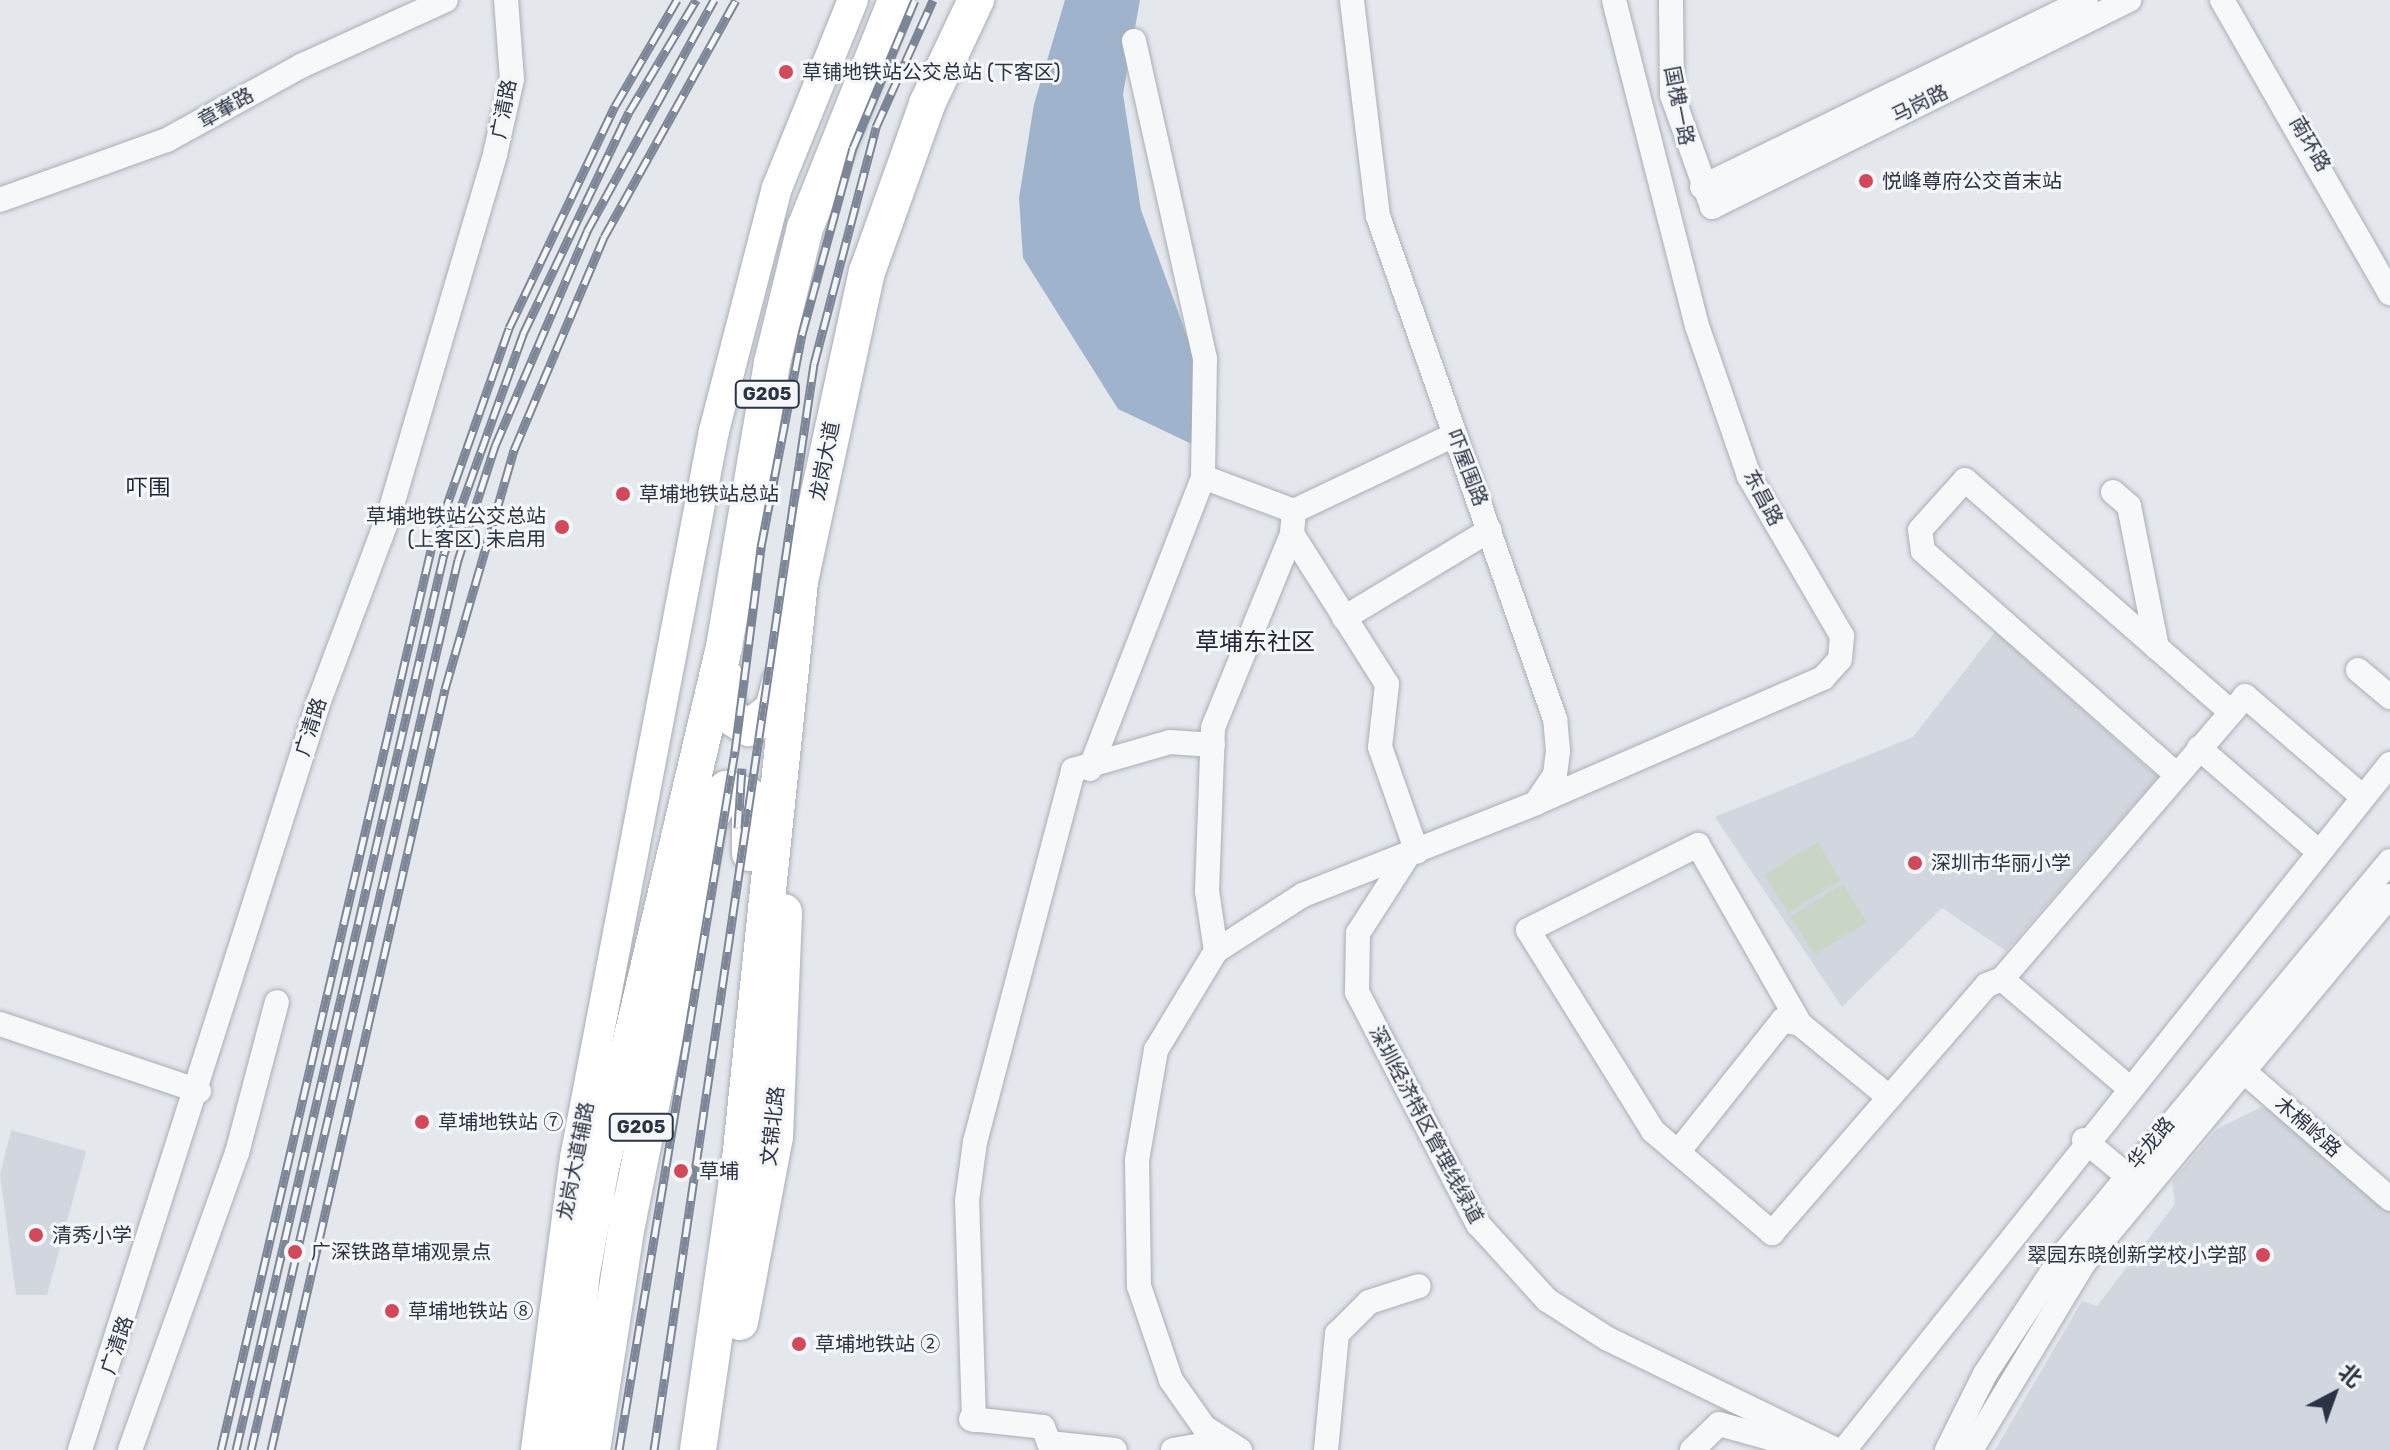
<!DOCTYPE html>
<meta charset="utf-8">
<style>
body{margin:0}
#map{position:relative;width:2390px;height:1450px;overflow:hidden;background:#e4e7ec;font-family:Rubik,"Noto Sans SC",sans-serif}
div>[style]{position:absolute}
.built>*{inset:0;background:#d2d6de}
.green>*{inset:0;background:#c9d6c5;transform-origin:0 0}
.water>*{inset:0;background:#9fb4cc}
.roads{filter:drop-shadow(0 0 2px #a9aeb7) drop-shadow(0 0 2px #a9aeb7)}
.minor>*{height:24px;margin:-12px;padding:0 12px;transform-origin:12px;border-radius:12px;background:#f7f8fa}
.major>*{height:30px;margin:-15px;padding:0 15px;transform-origin:15px;border-radius:15px;background:#fff}
.highway>*{height:36px;margin:-18px;padding:0 18px;transform-origin:18px;border-radius:18px;background:#fff}
.rail>*{height:9px;margin-top:-4.5px;transform-origin:0;background:repeating-linear-gradient(90deg,#f4f6f9 0 18px,#7d8696 0 36px);box-sizing:border-box;border-block:2px solid #7d8696}
.dots>*{width:22px;height:22px;translate:-50% -50%;box-sizing:border-box;border:4px solid #f4f6f9;border-radius:50%}
span{translate:-50% -50%;white-space:nowrap;text-align:center;line-height:1.15;-webkit-text-stroke:6px #f4f6f9;paint-order:stroke}
.shield-label span{padding:2px 6px;background:#f4f6f9;border:2px solid;border-radius:6px;-webkit-text-stroke-width:0}
.shield-label{font-size:18px;color:#2b3445;font-weight:700}
.poi-label{font-size:20px;color:#2b3445}
.left{translate:0 -50%;text-align:left}
.right{translate:-100% -50%;text-align:right}
.street-label{font-size:20px;color:#2b3445}
.neighbourhood-label{font-size:22px;color:#1d2536}
.quarter-label{font-size:24px;color:#1d2536}
.north{position:absolute;left:2294px;top:1354px;width:80px;height:80px;-webkit-text-stroke:6px #f4f6f9;paint-order:stroke;rotate:41deg;font-size:22px;font-weight:700;line-height:32px;text-align:center;color:#2b3445}
.north::after{content:'';display:block;margin:auto;width:28px;height:36px;background:#2b3445;clip-path:polygon(50% 0,100% 100%,50% 72%,0 100%)}
</style>
<div id="map">
<div class="built">
<i style="clip-path:polygon(1995px 632px,2158px 777px,2006px 951px,1942px 908px,1842px 1007px,1715px 817px,1913px 737px)"></i>
<i style="clip-path:polygon(2261px 1107px,2279px 1112px,2390px 1209px,2390px 1450px,1995px 1450px,2082px 1301px,2097px 1306px,2175px 1204px,2172px 1181px,2217px 1129px)"></i>
<i style="clip-path:polygon(11px 1130px,86px 1151px,47px 1295px,16px 1295px,0 1175px)"></i>
</div>
<div class="green">
<i style="left:1817px;top:842px;width:45px;height:62px;rotate:58deg"></i>
<i style="left:1843px;top:884px;width:45px;height:62px;rotate:58deg"></i>
</div>
<div class="water">
<i style="clip-path:polygon(1065px 0,1140px 0,1123px 94px,1141px 210px,1191px 347px,1200px 406px,1194px 445px,1118px 409px,1023px 258px,1019px 198px,1034px 104px)"></i>
</div>
<div class="roads">
<div class="minor">
<i style="left:1671px;top:0;width:95px;rotate:89.4deg"></i>
<i style="left:1672px;top:95px;width:119px;rotate:70.3deg"></i>
<i style="left:1712px;top:207px;width:466px;rotate:-26.4deg"></i>
<i style="left:2222px;top:0;width:338px;rotate:60.2deg"></i>
<i style="left:1134px;top:41px;width:326px;rotate:77.4deg"></i>
<i style="left:1205px;top:359px;width:118px;rotate:91deg"></i>
<i style="left:1203px;top:477px;width:97px;rotate:20.5deg"></i>
<i style="left:1294px;top:511px;width:23px;rotate:95deg"></i>
<i style="left:1292px;top:534px;width:209px;rotate:112.2deg"></i>
<i style="left:1213px;top:728px;width:163px;rotate:92.1deg"></i>
<i style="left:1207px;top:891px;width:61px;rotate:81.5deg"></i>
<i style="left:1702px;top:187px;width:427px;rotate:-26deg"></i>
<i style="left:0;top:200px;width:177px;rotate:-19.8deg"></i>
<i style="left:167px;top:140px;width:153px;rotate:-28.9deg"></i>
<i style="left:301px;top:66px;width:159px;rotate:-24.5deg"></i>
<i style="left:2113px;top:492px;width:21px;rotate:41deg"></i>
<i style="left:2129px;top:506px;width:145px;rotate:78.8deg"></i>
<i style="left:1294px;top:511px;width:177px;rotate:-25.4deg"></i>
<i style="left:1292px;top:534px;width:178px;rotate:57.7deg"></i>
<i style="left:1387px;top:684px;width:63px;rotate:96.3deg"></i>
<i style="left:1380px;top:747px;width:111px;rotate:70.6deg"></i>
<i style="left:1344px;top:618px;width:170px;rotate:-31.1deg"></i>
<i style="left:2358px;top:670px;width:42px;rotate:40.2deg"></i>
<i style="left:2199px;top:748px;width:157px;rotate:40.9deg"></i>
<i style="left:1090px;top:769px;width:313px;rotate:-68.8deg"></i>
<i style="left:2177px;top:775px;width:339px;rotate:-138.6deg"></i>
<i style="left:1923px;top:551px;width:21px;rotate:-98deg"></i>
<i style="left:1920px;top:530px;width:67px;rotate:-48deg"></i>
<i style="left:1965px;top:480px;width:353px;rotate:41.1deg"></i>
<i style="left:1538px;top:802px;width:311px;rotate:-23.5deg"></i>
<i style="left:1823px;top:678px;width:25px;rotate:-48deg"></i>
<i style="left:1840px;top:659px;width:23px;rotate:-85deg"></i>
<i style="left:1842px;top:636px;width:185px;rotate:-120.2deg"></i>
<i style="left:1749px;top:476px;width:159px;rotate:-109.1deg"></i>
<i style="left:1697px;top:326px;width:336px;rotate:-104.3deg"></i>
<i style="left:1407px;top:857px;width:90px;rotate:122.8deg"></i>
<i style="left:1358px;top:933px;width:59px;rotate:91deg"></i>
<i style="left:1357px;top:992px;width:262px;rotate:62.5deg"></i>
<i style="left:1478px;top:1224px;width:103px;rotate:47.8deg"></i>
<i style="left:1547px;top:1300px;width:72px;rotate:32.6deg"></i>
<i style="left:1608px;top:1339px;width:254px;rotate:25.9deg"></i>
<i style="left:2002px;top:979px;width:373px;rotate:-49.3deg"></i>
<i style="left:2245px;top:696px;width:155px;rotate:40.6deg"></i>
<i style="left:0;top:1024px;width:210px;rotate:18.6deg"></i>
<i style="left:1800px;top:1024px;width:206px;rotate:-119.7deg"></i>
<i style="left:1698px;top:845px;width:190px;rotate:153.4deg"></i>
<i style="left:1528px;top:930px;width:237px;rotate:58.1deg"></i>
<i style="left:1653px;top:1131px;width:157px;rotate:40.6deg"></i>
<i style="left:1772px;top:1233px;width:328px;rotate:-49.1deg"></i>
<i style="left:1987px;top:985px;width:16px;rotate:-22deg"></i>
<i style="left:2002px;top:979px;width:167px;rotate:40.6deg"></i>
<i style="left:2232px;top:1061px;width:210px;rotate:41.1deg"></i>
<i style="left:2084px;top:1140px;width:53px;rotate:39.7deg"></i>
<i style="left:1678px;top:1152px;width:169px;rotate:-51.5deg"></i>
<i style="left:1783px;top:1020px;width:17px;rotate:13deg"></i>
<i style="left:1800px;top:1024px;width:115px;rotate:39.4deg"></i>
<i style="left:971px;top:1419px;width:72px;rotate:6.3deg"></i>
<i style="left:1043px;top:1427px;width:17px;rotate:69deg"></i>
<i style="left:1049px;top:1443px;width:66px;rotate:6.1deg"></i>
<i style="left:974px;top:1420px;width:219px;rotate:-91.8deg"></i>
<i style="left:967px;top:1201px;width:60px;rotate:-82.3deg"></i>
<i style="left:975px;top:1142px;width:385px;rotate:-75.2deg"></i>
<i style="left:1073px;top:770px;width:101px;rotate:-16.1deg"></i>
<i style="left:1170px;top:742px;width:43px;rotate:4deg"></i>
<i style="left:80px;top:1450px;width:786px;rotate:-72.3deg"></i>
<i style="left:319px;top:701px;width:199px;rotate:-69.4deg"></i>
<i style="left:389px;top:515px;width:376px;rotate:-73.6deg"></i>
<i style="left:495px;top:154px;width:77px;rotate:-77.2deg"></i>
<i style="left:512px;top:79px;width:79px;rotate:-94.3deg"></i>
<i style="left:130px;top:1450px;width:316px;rotate:-70.2deg"></i>
<i style="left:237px;top:1153px;width:156px;rotate:-75.2deg"></i>
<i style="left:1173px;top:1450px;width:47px;rotate:-9.9deg"></i>
<i style="left:1240px;top:1450px;width:43px;rotate:-147.4deg"></i>
<i style="left:1204px;top:1427px;width:57px;rotate:-125.1deg"></i>
<i style="left:1171px;top:1380px;width:99px;rotate:-108.8deg"></i>
<i style="left:1139px;top:1286px;width:126px;rotate:-90.9deg"></i>
<i style="left:1137px;top:1160px;width:112px;rotate:-80.2deg"></i>
<i style="left:1156px;top:1050px;width:116px;rotate:-58.8deg"></i>
<i style="left:1216px;top:951px;width:103px;rotate:-32.8deg"></i>
<i style="left:1303px;top:895px;width:251px;rotate:-21.5deg"></i>
<i style="left:1536px;top:803px;width:34px;rotate:-56deg"></i>
<i style="left:1555px;top:775px;width:24px;rotate:-83deg"></i>
<i style="left:1558px;top:751px;width:32px;rotate:-95deg"></i>
<i style="left:1555px;top:719px;width:533px;rotate:-109.39deg"></i>
<i style="left:1378px;top:216px;width:218px;rotate:-96.9deg"></i>
<i style="left:1326px;top:1450px;width:117px;rotate:-84.6deg"></i>
<i style="left:1337px;top:1334px;width:45px;rotate:-45deg"></i>
<i style="left:1369px;top:1302px;width:52px;rotate:-17.7deg"></i>
<i style="left:1692px;top:1450px;width:37px;rotate:-44deg"></i>
<i style="left:1719px;top:1424px;width:86px;rotate:15.5deg"></i>
<i style="left:1844px;top:1450px;width:877px;rotate:-51.48deg"></i>
<i style="left:1947px;top:1450px;width:85px;rotate:-63.4deg"></i>
<i style="left:1985px;top:1374px;width:146px;rotate:-56.7deg"></i>
<i style="left:2065px;top:1252px;width:508px;rotate:-50.27deg"></i>
<i style="left:1971px;top:1450px;width:217px;rotate:-58.9deg"></i>
<i style="left:2083px;top:1264px;width:479px;rotate:-50.2deg"></i>
</div>
<div class="major">
<i style="left:536px;top:1450px;width:295px;rotate:-82.4deg"></i>
<i style="left:575px;top:1158px;width:740px;rotate:-79.18deg"></i>
<i style="left:714px;top:431px;width:251px;rotate:-75.5deg"></i>
<i style="left:777px;top:188px;width:203px;rotate:-68deg"></i>
</div>
<div class="highway">
<i style="left:725px;top:677px;width:38px;rotate:85deg"></i>
<i style="left:728px;top:715px;width:25px;rotate:32deg"></i>
<i style="left:749px;top:728px;width:31px;rotate:-38deg"></i>
<i style="left:773px;top:709px;width:28px;rotate:-75deg"></i>
<i style="left:627px;top:1225px;width:413px;rotate:-78.6deg"></i>
<i style="left:709px;top:820px;width:35px;rotate:-61deg"></i>
<i style="left:726px;top:789px;width:25px;rotate:18deg"></i>
<i style="left:750px;top:797px;width:56px;rotate:90deg"></i>
<i style="left:740px;top:1322px;width:188px;rotate:-79.3deg"></i>
<i style="left:775px;top:1137px;width:225px;rotate:-87.7deg"></i>
<i style="left:567px;top:1450px;width:173px;rotate:-85.3deg"></i>
<i style="left:581px;top:1278px;width:108px;rotate:-79.8deg"></i>
<i style="left:600px;top:1172px;width:539px;rotate:-76.71deg"></i>
<i style="left:724px;top:647px;width:288px;rotate:-80.4deg"></i>
<i style="left:772px;top:363px;width:139px;rotate:-76.3deg"></i>
<i style="left:805px;top:228px;width:245px;rotate:-68.2deg"></i>
<i style="left:592px;top:1450px;width:249px;rotate:-81.2deg"></i>
<i style="left:698px;top:1450px;width:293px;rotate:-81.8deg"></i>
<i style="left:740px;top:1160px;width:582px;rotate:-84.08deg"></i>
<i style="left:800px;top:581px;width:316px;rotate:-77.8deg"></i>
<i style="left:867px;top:272px;width:178px;rotate:-70.3deg"></i>
<i style="left:927px;top:104px;width:115px;rotate:-64.8deg"></i>
</div>
</div>
<div class="rail">
<i style="left:738px;top:828px;width:60px;rotate:-86.2deg"></i>
<i style="left:221px;top:1450px;width:924px;rotate:-76.87deg"></i>
<i style="left:431px;top:550px;width:235px;rotate:-70.6deg"></i>
<i style="left:509px;top:328px;width:246px;rotate:-64.5deg"></i>
<i style="left:615px;top:106px;width:123px;rotate:-59.7deg"></i>
<i style="left:236px;top:1450px;width:920px;rotate:-76.93deg"></i>
<i style="left:444px;top:554px;width:234px;rotate:-70.2deg"></i>
<i style="left:523px;top:334px;width:246px;rotate:-64.5deg"></i>
<i style="left:629px;top:112px;width:131px;rotate:-59.1deg"></i>
<i style="left:251px;top:1450px;width:914px;rotate:-76.91deg"></i>
<i style="left:458px;top:560px;width:120px;rotate:-72deg"></i>
<i style="left:495px;top:446px;width:234px;rotate:-66.8deg"></i>
<i style="left:587px;top:231px;width:264px;rotate:-61.2deg"></i>
<i style="left:271px;top:1450px;width:781px;rotate:-77.12deg"></i>
<i style="left:445px;top:689px;width:249px;rotate:-73.9deg"></i>
<i style="left:514px;top:450px;width:231px;rotate:-67.1deg"></i>
<i style="left:604px;top:237px;width:271px;rotate:-60.9deg"></i>
<i style="left:619px;top:1450px;width:709px;rotate:-80.58deg"></i>
<i style="left:735px;top:751px;width:206px;rotate:-82.7deg"></i>
<i style="left:761px;top:547px;width:217px;rotate:-79.1deg"></i>
<i style="left:802px;top:334px;width:193px;rotate:-74.7deg"></i>
<i style="left:853px;top:148px;width:160px;rotate:-67.3deg"></i>
<i style="left:654px;top:1450px;width:1098px;rotate:-81.62deg"></i>
<i style="left:814px;top:364px;width:245px;rotate:-75.3deg"></i>
<i style="left:876px;top:127px;width:139px;rotate:-65.8deg"></i>
</div>
<div class="dots">
<i style="left:786px;top:72px;background:#d1495b"></i>
<i style="left:1866px;top:181px;background:#d1495b"></i>
<i style="left:623px;top:494px;background:#d1495b"></i>
<i style="left:562px;top:527px;background:#d1495b"></i>
<i style="left:1915px;top:863px;background:#d1495b"></i>
<i style="left:422px;top:1122px;background:#d1495b"></i>
<i style="left:681px;top:1171px;background:#d1495b"></i>
<i style="left:36px;top:1235px;background:#d1495b"></i>
<i style="left:295px;top:1252px;background:#d1495b"></i>
<i style="left:2263px;top:1255px;background:#d1495b"></i>
<i style="left:392px;top:1311px;background:#d1495b"></i>
<i style="left:799px;top:1344px;background:#d1495b"></i>
</div>
<div class="shield-label">
<span style="left:767px;top:394px">G205</span>
<span style="left:641px;top:1127px">G205</span>
</div>
<div class="poi-label">
<span class="left" style="left:802px;top:72px">草铺地铁站公交总站 (下客区)</span>
<span class="left" style="left:1882px;top:181px">悦峰尊府公交首末站</span>
<span class="left" style="left:639px;top:494px">草埔地铁站总站</span>
<span class="right" style="left:546px;top:528px">草埔地铁站公交总站<br>(上客区) 未启用</span>
<span class="left" style="left:1931px;top:863px">深圳市华丽小学</span>
<span class="left" style="left:438px;top:1122px">草埔地铁站 ⑦</span>
<span class="left" style="left:699px;top:1171px">草埔</span>
<span class="left" style="left:52px;top:1235px">清秀小学</span>
<span class="left" style="left:311px;top:1252px">广深铁路草埔观景点</span>
<span class="right" style="left:2247px;top:1255px">翠园东晓创新学校小学部</span>
<span class="left" style="left:408px;top:1311px">草埔地铁站 ⑧</span>
<span class="left" style="left:815px;top:1344px">草埔地铁站 ②</span>
</div>
<div class="street-label">
<span style="left:1920px;top:104px;rotate:-26deg">马岗路</span>
<span style="left:1679px;top:106px;rotate:79deg">国槐一路</span>
<span style="left:226px;top:108px;rotate:-29deg">章輋路</span>
<span style="left:504px;top:109px;rotate:-79deg">广清路</span>
<span style="left:2310px;top:144px;rotate:60deg">南环路</span>
<span style="left:825px;top:461px;rotate:-79deg">龙岗大道</span>
<span style="left:1467px;top:468px;rotate:69deg">吓屋围路</span>
<span style="left:1763px;top:498px;rotate:62deg">东昌路</span>
<span style="left:311px;top:727px;rotate:-72deg">广清路</span>
<span style="left:1426px;top:1125px;rotate:62deg">深圳经济特区管理线绿道</span>
<span style="left:773px;top:1126px;rotate:-84deg">文锦北路</span>
<span style="left:2308px;top:1127px;rotate:41deg">木棉岭路</span>
<span style="left:2151px;top:1143px;rotate:-50deg">华龙路</span>
<span style="left:576px;top:1161px;rotate:-79deg">龙岗大道辅路</span>
<span style="left:117px;top:1345px;rotate:-71deg">广清路</span>
</div>
<div class="neighbourhood-label">
<span style="left:148px;top:488px">吓围</span>
</div>
<div class="quarter-label">
<span style="left:1255px;top:643px">草埔东社区</span>
</div>
<div class="north">北</div>
</div>
